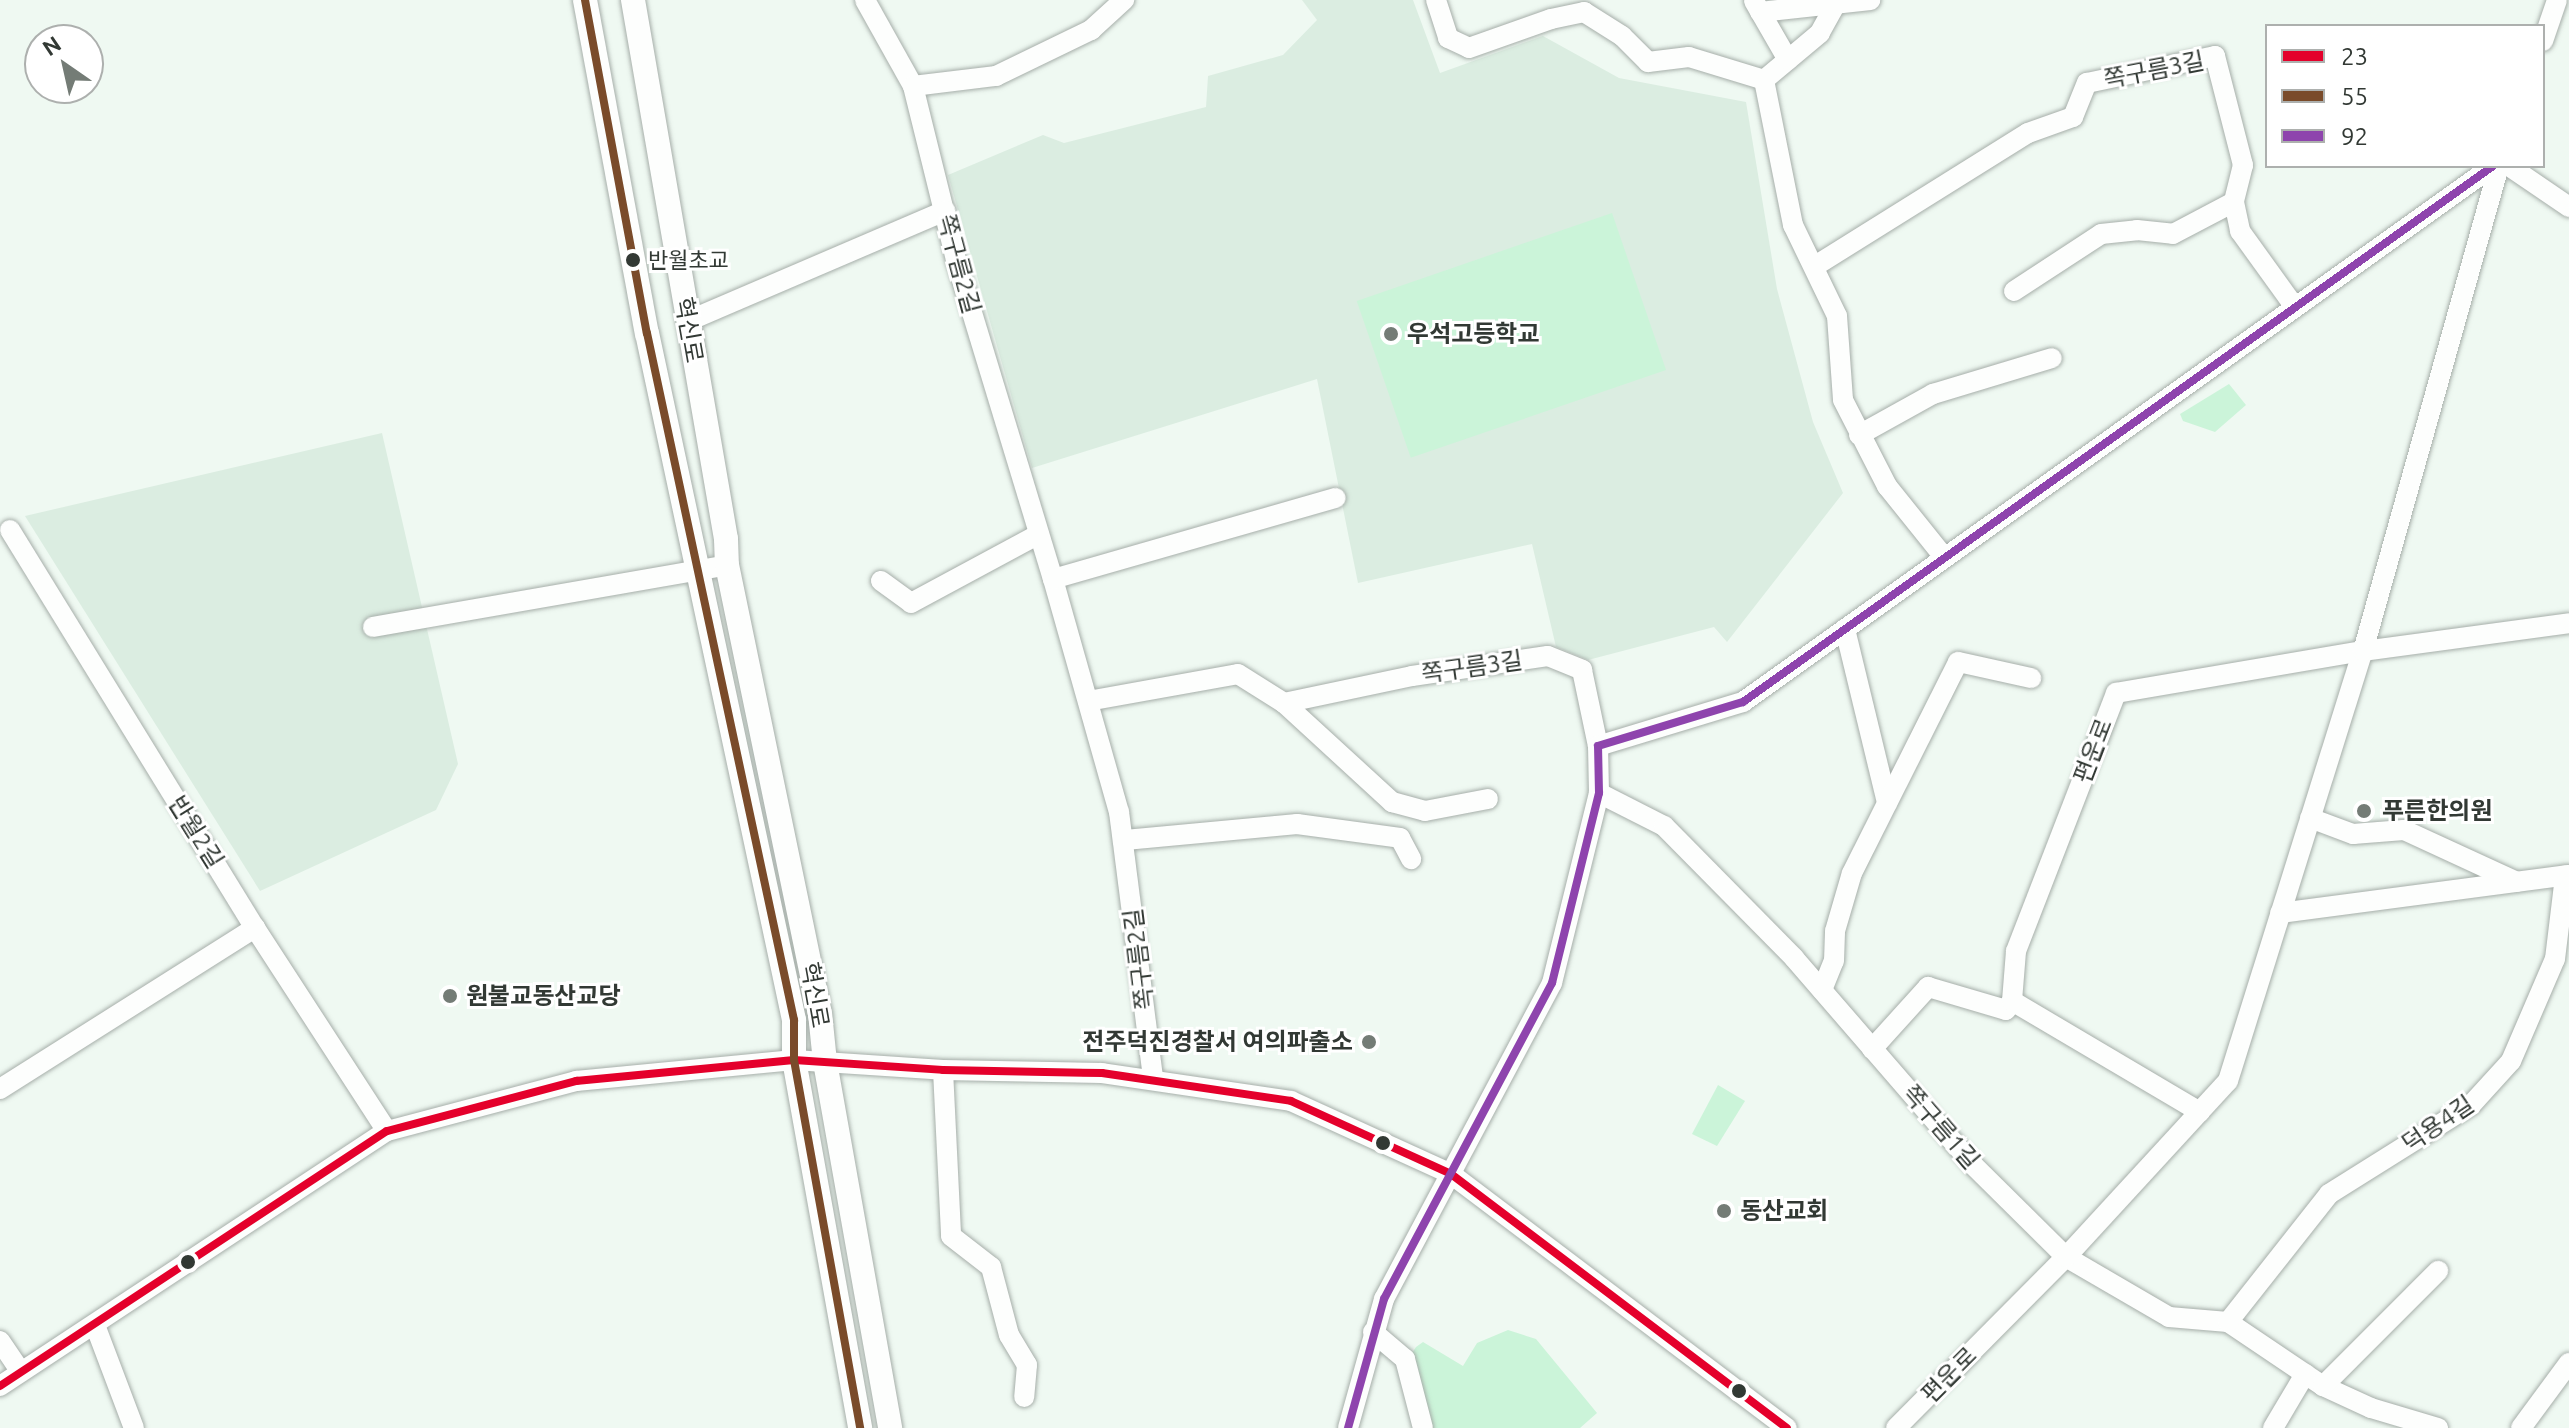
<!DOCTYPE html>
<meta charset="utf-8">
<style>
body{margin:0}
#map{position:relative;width:2569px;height:1428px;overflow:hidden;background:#eff9f2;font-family:Ubuntu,"Noto Sans KR",sans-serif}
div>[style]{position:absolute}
.built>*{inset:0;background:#dbede1}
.green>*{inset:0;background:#cbf4d9;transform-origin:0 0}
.roads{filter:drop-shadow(0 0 2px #a6aea9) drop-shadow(0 0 2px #a6aea9)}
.minor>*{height:20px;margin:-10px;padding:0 10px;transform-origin:10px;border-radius:10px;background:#fdfefd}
.tertiary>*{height:24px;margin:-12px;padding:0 12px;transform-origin:12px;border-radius:12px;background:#fdfefd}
.bus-1>*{height:8px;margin:-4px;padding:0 4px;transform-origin:4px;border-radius:4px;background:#e4002b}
.bus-2>*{height:8px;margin:-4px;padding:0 4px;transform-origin:4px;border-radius:4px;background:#7a4b2a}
.bus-3>*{height:8px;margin:-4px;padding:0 4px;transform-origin:4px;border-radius:4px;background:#8e44ad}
.dots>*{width:22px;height:22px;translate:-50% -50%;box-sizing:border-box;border:4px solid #fff;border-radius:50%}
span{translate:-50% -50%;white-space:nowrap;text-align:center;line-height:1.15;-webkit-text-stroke:6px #fff;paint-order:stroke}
.bus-label{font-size:22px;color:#323934}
.left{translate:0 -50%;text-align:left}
.street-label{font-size:24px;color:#323934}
.poi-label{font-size:24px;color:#323934;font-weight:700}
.right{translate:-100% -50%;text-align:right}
.legend{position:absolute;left:2265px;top:24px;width:280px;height:144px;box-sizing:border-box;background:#fff;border:2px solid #adb0ae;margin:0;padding:10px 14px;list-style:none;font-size:24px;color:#323934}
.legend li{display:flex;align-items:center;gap:16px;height:40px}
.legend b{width:40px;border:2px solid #adb0ae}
.north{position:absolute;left:24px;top:24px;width:80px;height:80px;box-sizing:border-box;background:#fff;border:2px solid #adb0ae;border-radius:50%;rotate:326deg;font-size:22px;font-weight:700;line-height:32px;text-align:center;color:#323934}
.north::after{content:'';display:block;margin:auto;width:28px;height:36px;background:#747c76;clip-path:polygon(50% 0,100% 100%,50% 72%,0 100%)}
</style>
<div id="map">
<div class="built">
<i style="clip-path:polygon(1302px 0,1413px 0,1440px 73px,1543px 36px,1619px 78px,1746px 102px,1777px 289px,1813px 422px,1843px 493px,1727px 642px,1714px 627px,1588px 660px,1556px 647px,1532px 544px,1358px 583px,1317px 379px,1032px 468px,948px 175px,1043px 135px,1064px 143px,1206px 107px,1208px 76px,1283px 55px,1317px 20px)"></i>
<i style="clip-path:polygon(382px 433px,458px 764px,436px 810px,260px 891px,25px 516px)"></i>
</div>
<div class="green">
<i style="left:1612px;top:213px;width:166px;height:270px;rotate:71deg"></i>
<i style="clip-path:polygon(2229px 384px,2246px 405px,2215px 432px,2183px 421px,2180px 414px)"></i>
<i style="clip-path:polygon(1718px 1085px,1745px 1101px,1717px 1146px,1692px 1134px)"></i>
<i style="clip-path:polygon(1508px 1330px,1536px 1339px,1597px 1413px,1580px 1428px,1428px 1428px,1409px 1358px,1416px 1347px,1423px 1342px,1463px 1366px,1477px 1343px)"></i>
</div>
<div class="roads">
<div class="minor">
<i style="left:865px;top:0;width:98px;rotate:60.8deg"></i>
<i style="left:913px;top:86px;width:179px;rotate:76.1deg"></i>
<i style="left:956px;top:260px;width:333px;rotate:73.1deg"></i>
<i style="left:1053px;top:579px;width:242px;rotate:74.2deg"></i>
<i style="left:1119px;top:812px;width:268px;rotate:82.7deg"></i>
<i style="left:1436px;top:0;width:40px;rotate:72deg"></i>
<i style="left:1448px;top:38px;width:23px;rotate:25deg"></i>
<i style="left:1469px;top:48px;width:87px;rotate:-19.5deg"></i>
<i style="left:1551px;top:19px;width:34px;rotate:-12deg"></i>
<i style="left:1584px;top:12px;width:45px;rotate:32.3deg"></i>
<i style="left:1622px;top:36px;width:37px;rotate:45deg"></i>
<i style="left:1648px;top:62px;width:41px;rotate:-7deg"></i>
<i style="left:1689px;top:57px;width:78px;rotate:17deg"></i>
<i style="left:1838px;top:0;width:38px;rotate:119deg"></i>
<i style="left:1820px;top:33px;width:73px;rotate:140deg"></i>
<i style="left:1764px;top:80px;width:148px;rotate:78.7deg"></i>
<i style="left:1793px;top:225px;width:101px;rotate:64.2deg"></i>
<i style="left:1837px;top:316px;width:84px;rotate:85.9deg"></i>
<i style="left:1843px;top:400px;width:97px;rotate:62.9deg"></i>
<i style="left:1887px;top:486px;width:91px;rotate:51.2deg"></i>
<i style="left:1754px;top:1px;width:68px;rotate:60deg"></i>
<i style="left:1760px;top:12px;width:111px;rotate:-6.2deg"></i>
<i style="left:2543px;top:41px;width:43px;rotate:-71.1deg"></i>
<i style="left:913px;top:86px;width:84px;rotate:-6.9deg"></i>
<i style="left:996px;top:76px;width:106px;rotate:-25.8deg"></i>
<i style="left:1091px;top:30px;width:45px;rotate:-42.3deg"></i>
<i style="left:2509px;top:166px;width:73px;rotate:34.3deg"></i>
<i style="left:1815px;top:266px;width:251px;rotate:-32deg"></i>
<i style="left:2028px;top:133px;width:48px;rotate:-19.6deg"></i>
<i style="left:2073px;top:117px;width:37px;rotate:-68deg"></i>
<i style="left:2087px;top:83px;width:131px;rotate:-11.9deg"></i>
<i style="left:2215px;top:56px;width:113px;rotate:75.6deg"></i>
<i style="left:2243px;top:165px;width:38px;rotate:104deg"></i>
<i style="left:2234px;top:202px;width:30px;rotate:78deg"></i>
<i style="left:2240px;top:231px;width:92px;rotate:54.2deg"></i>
<i style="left:2014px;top:291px;width:104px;rotate:-33.2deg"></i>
<i style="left:2101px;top:234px;width:36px;rotate:-6deg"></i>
<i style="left:2137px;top:230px;width:36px;rotate:6deg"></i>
<i style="left:2173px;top:234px;width:69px;rotate:-27.7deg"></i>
<i style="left:688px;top:321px;width:280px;rotate:-23.2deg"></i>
<i style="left:1859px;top:435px;width:85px;rotate:-29deg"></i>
<i style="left:1933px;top:394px;width:124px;rotate:-16.8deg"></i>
<i style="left:10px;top:530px;width:467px;rotate:58.4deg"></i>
<i style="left:255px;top:928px;width:242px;rotate:57deg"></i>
<i style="left:1053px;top:579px;width:294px;rotate:-16deg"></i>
<i style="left:881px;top:581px;width:37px;rotate:36deg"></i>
<i style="left:911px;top:603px;width:145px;rotate:-28.3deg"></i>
<i style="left:373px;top:627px;width:359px;rotate:-9.9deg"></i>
<i style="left:1845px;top:629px;width:179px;rotate:76.4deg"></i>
<i style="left:1088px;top:701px;width:152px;rotate:-10.2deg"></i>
<i style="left:1238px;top:674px;width:54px;rotate:32.2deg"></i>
<i style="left:1284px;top:703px;width:147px;rotate:42.5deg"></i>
<i style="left:1392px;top:802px;width:34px;rotate:15deg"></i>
<i style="left:1425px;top:811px;width:64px;rotate:-10.8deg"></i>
<i style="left:1284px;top:703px;width:131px;rotate:-11.9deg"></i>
<i style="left:1412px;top:676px;width:137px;rotate:-8.4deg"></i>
<i style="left:1548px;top:656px;width:37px;rotate:22deg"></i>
<i style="left:1582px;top:670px;width:78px;rotate:78.1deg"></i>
<i style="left:1599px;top:793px;width:73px;rotate:26.9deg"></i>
<i style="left:1664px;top:826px;width:185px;rotate:45.4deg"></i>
<i style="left:1794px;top:958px;width:274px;rotate:49.1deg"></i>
<i style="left:1973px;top:1165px;width:131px;rotate:44.7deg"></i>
<i style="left:2066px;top:1257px;width:119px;rotate:30.2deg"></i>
<i style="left:2169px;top:1317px;width:59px;rotate:4.8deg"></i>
<i style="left:2228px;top:1322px;width:115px;rotate:34deg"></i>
<i style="left:2323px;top:1386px;width:53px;rotate:24.6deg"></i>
<i style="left:2371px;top:1408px;width:70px;rotate:16.6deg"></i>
<i style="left:2310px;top:818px;width:46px;rotate:20.4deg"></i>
<i style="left:2353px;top:834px;width:51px;rotate:-4.5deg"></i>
<i style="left:2404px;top:830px;width:124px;rotate:24.7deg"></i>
<i style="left:1125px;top:840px;width:173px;rotate:-5.3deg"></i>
<i style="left:1297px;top:824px;width:104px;rotate:7.7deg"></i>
<i style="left:1400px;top:838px;width:24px;rotate:62deg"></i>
<i style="left:2280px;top:913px;width:291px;rotate:-7.5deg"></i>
<i style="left:1822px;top:990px;width:31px;rotate:-68deg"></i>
<i style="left:1834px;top:961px;width:30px;rotate:-88deg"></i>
<i style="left:1835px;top:931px;width:60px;rotate:-73.7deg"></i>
<i style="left:1852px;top:873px;width:236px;rotate:-63.3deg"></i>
<i style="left:1958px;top:662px;width:75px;rotate:12.4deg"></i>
<i style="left:1872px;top:1049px;width:84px;rotate:-47.9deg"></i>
<i style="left:1928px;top:987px;width:81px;rotate:16.4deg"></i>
<i style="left:2006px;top:1010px;width:11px;rotate:-56deg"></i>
<i style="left:943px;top:1070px;width:166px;rotate:87.2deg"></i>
<i style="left:951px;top:1236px;width:51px;rotate:37.8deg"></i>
<i style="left:991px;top:1267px;width:70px;rotate:75.2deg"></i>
<i style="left:1009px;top:1335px;width:35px;rotate:59deg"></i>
<i style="left:1027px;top:1365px;width:32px;rotate:95deg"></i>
<i style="left:0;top:1089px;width:302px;rotate:-32.3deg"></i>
<i style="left:2200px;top:1112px;width:218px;rotate:-149.4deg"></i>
<i style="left:2012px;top:1001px;width:50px;rotate:-85.4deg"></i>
<i style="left:2016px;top:951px;width:277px;rotate:-68.8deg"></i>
<i style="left:2116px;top:693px;width:251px;rotate:-9.7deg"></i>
<i style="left:2363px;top:651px;width:208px;rotate:-7.7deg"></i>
<i style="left:2228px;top:1322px;width:163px;rotate:-51.7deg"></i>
<i style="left:2329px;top:1194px;width:168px;rotate:-32.1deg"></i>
<i style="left:2471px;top:1105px;width:59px;rotate:-47.7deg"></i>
<i style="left:2511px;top:1061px;width:111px;rotate:-66.7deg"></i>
<i style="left:2555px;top:959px;width:84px;rotate:-83.1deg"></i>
<i style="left:95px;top:1325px;width:110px;rotate:69.3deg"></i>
<i style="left:1373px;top:1332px;width:42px;rotate:40.2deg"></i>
<i style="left:1405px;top:1359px;width:71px;rotate:75.4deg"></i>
<i style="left:0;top:1341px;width:37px;rotate:56deg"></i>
<i style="left:0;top:1386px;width:463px;rotate:-33.4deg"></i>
<i style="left:387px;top:1131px;width:196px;rotate:-14.8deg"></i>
<i style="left:576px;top:1081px;width:219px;rotate:-5.5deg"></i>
<i style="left:794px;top:1060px;width:149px;rotate:3.8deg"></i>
<i style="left:943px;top:1070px;width:159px;rotate:1.1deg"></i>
<i style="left:1102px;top:1073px;width:191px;rotate:8.4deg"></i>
<i style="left:1291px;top:1101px;width:176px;rotate:24.5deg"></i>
<i style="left:1451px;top:1174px;width:421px;rotate:37.1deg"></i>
<i style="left:2323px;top:1386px;width:163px;rotate:-45deg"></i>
<i style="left:1348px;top:1428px;width:134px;rotate:-74.4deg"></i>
<i style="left:1384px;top:1299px;width:358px;rotate:-62deg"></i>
<i style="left:1552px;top:983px;width:196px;rotate:-76.1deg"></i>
<i style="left:1599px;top:793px;width:47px;rotate:-91.2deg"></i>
<i style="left:1598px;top:746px;width:152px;rotate:-16.9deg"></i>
<i style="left:1743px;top:702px;width:922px;rotate:-35.55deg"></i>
<i style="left:1896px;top:1428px;width:241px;rotate:-45.2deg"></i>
<i style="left:2066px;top:1257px;width:239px;rotate:-47.4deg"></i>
<i style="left:2228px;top:1081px;width:451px;rotate:-72.6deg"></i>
<i style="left:2363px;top:651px;width:504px;rotate:-74.34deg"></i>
<i style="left:2273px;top:1428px;width:63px;rotate:-59.3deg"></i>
<i style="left:2521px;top:1428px;width:81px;rotate:-53.6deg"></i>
</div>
<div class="tertiary">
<i style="left:585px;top:0;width:339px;rotate:79.5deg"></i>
<i style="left:647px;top:333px;width:703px;rotate:77.92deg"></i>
<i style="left:794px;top:1020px;width:40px;rotate:90deg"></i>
<i style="left:794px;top:1060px;width:374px;rotate:79.8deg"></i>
<i style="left:633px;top:0;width:547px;rotate:80.21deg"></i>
<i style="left:726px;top:539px;width:26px;rotate:88deg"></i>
<i style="left:727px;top:565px;width:458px;rotate:78.3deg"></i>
<i style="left:820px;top:1013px;width:49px;rotate:84.2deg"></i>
<i style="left:825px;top:1062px;width:372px;rotate:79.9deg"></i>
</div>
</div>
<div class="bus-1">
<i style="left:0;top:1386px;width:463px;rotate:-33.4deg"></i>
<i style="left:387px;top:1131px;width:196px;rotate:-14.8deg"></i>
<i style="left:576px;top:1081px;width:219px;rotate:-5.5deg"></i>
<i style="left:794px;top:1060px;width:149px;rotate:3.8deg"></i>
<i style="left:943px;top:1070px;width:159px;rotate:1.1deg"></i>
<i style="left:1102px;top:1073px;width:191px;rotate:8.4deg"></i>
<i style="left:1291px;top:1101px;width:176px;rotate:24.5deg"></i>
<i style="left:1451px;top:1174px;width:421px;rotate:37.1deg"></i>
</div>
<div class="bus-2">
<i style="left:585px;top:0;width:339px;rotate:79.5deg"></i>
<i style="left:647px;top:333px;width:703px;rotate:77.92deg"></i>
<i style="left:794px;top:1020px;width:40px;rotate:90deg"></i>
<i style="left:794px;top:1060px;width:374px;rotate:79.8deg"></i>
</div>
<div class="bus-3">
<i style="left:1348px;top:1428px;width:134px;rotate:-74.4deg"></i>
<i style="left:1384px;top:1299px;width:358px;rotate:-62deg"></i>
<i style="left:1552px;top:983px;width:196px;rotate:-76.1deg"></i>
<i style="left:1599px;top:793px;width:47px;rotate:-91.2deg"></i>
<i style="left:1598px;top:746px;width:152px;rotate:-16.9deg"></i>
<i style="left:1743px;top:702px;width:922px;rotate:-35.55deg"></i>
</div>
<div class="dots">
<i style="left:633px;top:260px;background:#323934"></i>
<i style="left:1391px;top:334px;background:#747c76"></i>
<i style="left:2364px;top:811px;background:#747c76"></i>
<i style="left:450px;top:996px;background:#747c76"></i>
<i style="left:1369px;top:1042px;background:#747c76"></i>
<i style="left:1383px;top:1143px;background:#323934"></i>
<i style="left:1724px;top:1211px;background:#747c76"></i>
<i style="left:188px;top:1262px;background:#323934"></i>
<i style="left:1739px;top:1391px;background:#323934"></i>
</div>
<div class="bus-label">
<span class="left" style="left:648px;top:260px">반월초교</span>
</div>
<div class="street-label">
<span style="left:2154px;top:70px;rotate:-11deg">쪽구름3길</span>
<span style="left:959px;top:264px;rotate:75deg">쪽구름2길</span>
<span style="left:689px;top:330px;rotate:80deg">혁신로</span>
<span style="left:1472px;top:667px;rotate:-8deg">쪽구름3길</span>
<span style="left:2093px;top:751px;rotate:-69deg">편운로</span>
<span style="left:196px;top:832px;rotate:58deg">반월2길</span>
<span style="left:1139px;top:959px;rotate:-97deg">쪽구름2길</span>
<span style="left:815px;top:995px;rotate:80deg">혁신로</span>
<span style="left:2438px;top:1124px;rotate:-34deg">덕용4길</span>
<span style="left:1941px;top:1127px;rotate:49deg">쪽구름1길</span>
<span style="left:1949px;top:1375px;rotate:-45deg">편운로</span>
</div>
<div class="poi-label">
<span class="left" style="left:1407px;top:334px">우석고등학교</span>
<span class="left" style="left:2382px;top:811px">푸른한의원</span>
<span class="left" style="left:466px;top:996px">원불교동산교당</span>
<span class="right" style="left:1353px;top:1042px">전주덕진경찰서 여의파출소</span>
<span class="left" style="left:1740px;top:1211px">동산교회</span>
</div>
<ul class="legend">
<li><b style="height:10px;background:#e4002b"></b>23</li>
<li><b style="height:10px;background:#7a4b2a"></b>55</li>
<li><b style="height:10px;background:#8e44ad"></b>92</li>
</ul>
<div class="north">N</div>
</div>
